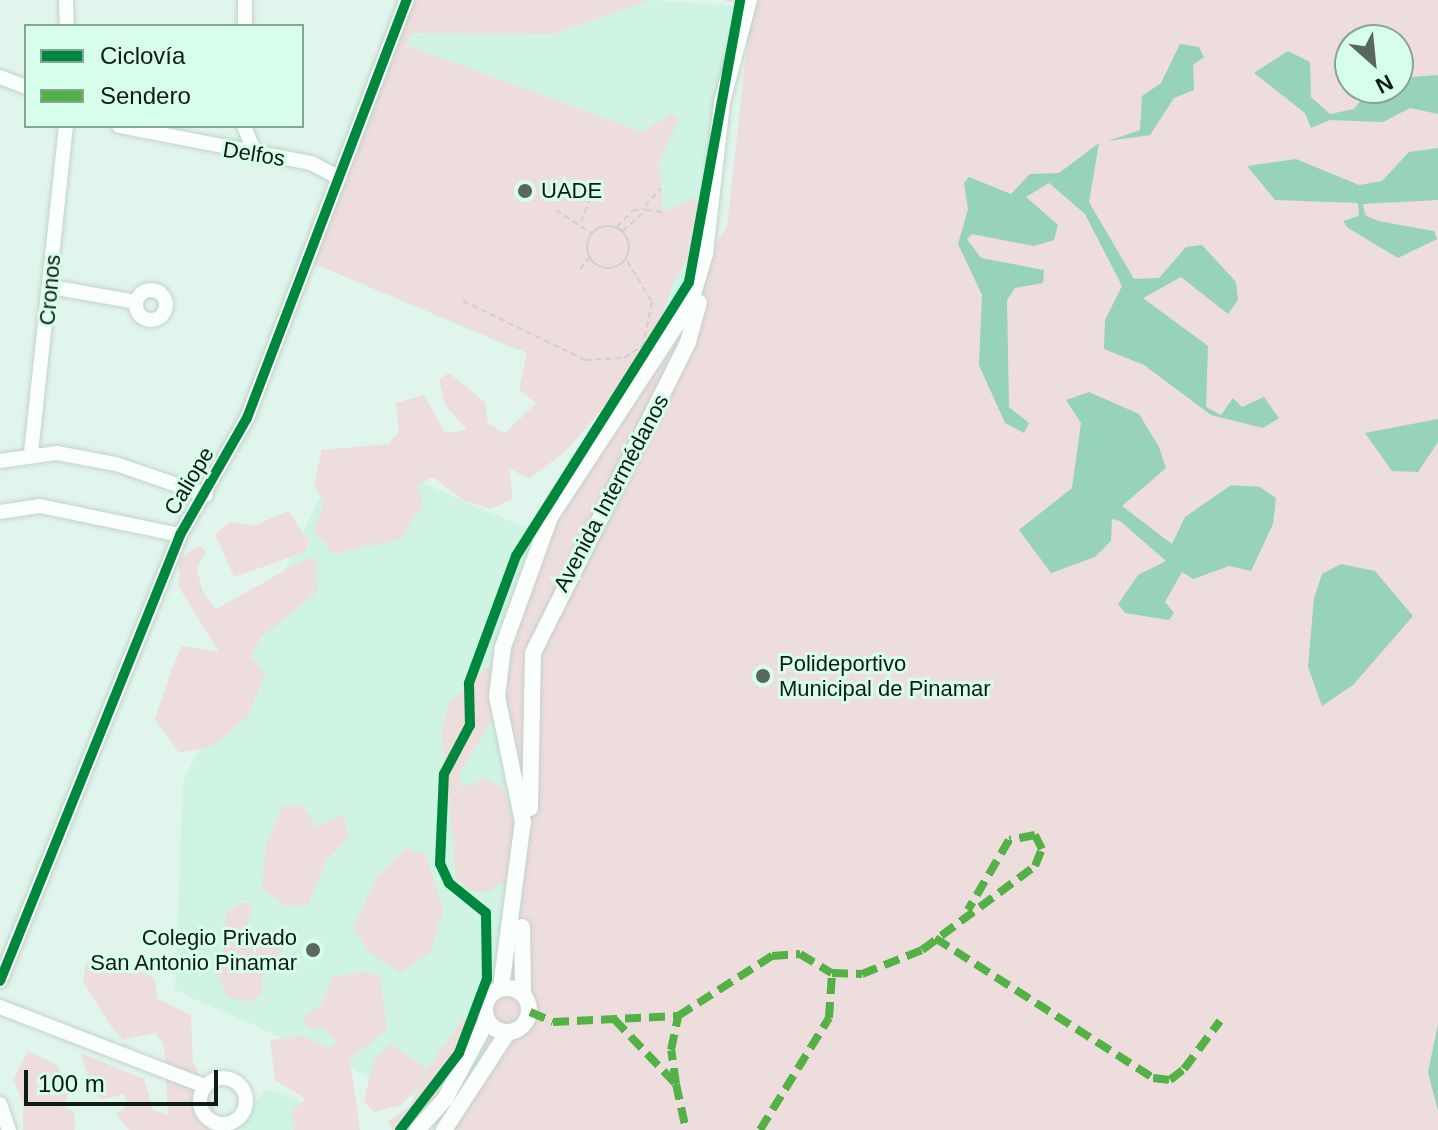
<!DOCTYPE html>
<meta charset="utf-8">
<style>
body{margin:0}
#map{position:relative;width:1438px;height:1130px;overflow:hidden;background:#e0f5eb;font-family:Helvetica,sans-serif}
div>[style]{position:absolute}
.built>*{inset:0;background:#d0f4e3}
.green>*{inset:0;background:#eddddc}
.water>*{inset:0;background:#96d3b8}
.path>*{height:2px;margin-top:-1px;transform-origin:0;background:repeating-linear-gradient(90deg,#ccd1cf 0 6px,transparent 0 10px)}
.path>.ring{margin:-1px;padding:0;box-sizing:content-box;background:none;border:2px solid #ccd1cf;border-radius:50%}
.roads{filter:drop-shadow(0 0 2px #c2d2ca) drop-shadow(0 0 2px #c2d2ca)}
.minor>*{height:14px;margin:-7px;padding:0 7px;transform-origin:7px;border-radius:7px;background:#fafefc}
.minor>.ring{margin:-7px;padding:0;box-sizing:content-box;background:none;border:14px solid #fafefc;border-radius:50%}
.major>*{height:16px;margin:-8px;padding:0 8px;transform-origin:8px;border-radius:8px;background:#fafefc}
.major>.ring{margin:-8px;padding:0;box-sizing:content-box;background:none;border:16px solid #fafefc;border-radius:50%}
.quiet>*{height:8px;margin-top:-4px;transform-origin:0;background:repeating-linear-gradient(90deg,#54b145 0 16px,transparent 0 24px)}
.cycleway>*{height:10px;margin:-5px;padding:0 5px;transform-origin:5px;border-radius:5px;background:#00873e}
.dots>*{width:22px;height:22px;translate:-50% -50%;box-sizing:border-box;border:4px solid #d7feeb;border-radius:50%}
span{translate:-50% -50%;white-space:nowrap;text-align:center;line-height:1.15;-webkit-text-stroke:6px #d7feeb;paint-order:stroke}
.street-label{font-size:22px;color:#0e1c16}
.poi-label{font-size:22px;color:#0e1c16}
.left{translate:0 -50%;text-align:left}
.right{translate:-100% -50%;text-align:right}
.legend{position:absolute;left:24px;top:24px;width:280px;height:104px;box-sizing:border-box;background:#d7feeb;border:2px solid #87a496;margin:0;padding:10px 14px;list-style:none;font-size:24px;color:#0e1c16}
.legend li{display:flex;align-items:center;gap:16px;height:40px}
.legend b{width:40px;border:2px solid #87a496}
.north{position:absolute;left:1334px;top:24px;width:80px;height:80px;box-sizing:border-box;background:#d7feeb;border:2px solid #87a496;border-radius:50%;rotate:153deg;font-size:22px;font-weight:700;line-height:32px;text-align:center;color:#0e1c16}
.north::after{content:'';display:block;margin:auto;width:28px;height:36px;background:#586861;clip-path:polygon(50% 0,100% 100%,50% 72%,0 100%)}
.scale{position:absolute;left:24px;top:1070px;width:194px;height:36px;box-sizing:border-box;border:4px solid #0e1c16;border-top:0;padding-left:10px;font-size:24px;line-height:28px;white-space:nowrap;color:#0e1c16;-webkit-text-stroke:6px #d7feeb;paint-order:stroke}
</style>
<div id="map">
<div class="built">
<i style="clip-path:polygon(649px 0,751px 7px,727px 103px,708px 261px,652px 353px,663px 324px,517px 350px,308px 261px,397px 26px,554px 34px)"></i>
<i style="clip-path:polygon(343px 449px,541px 534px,501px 988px,488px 997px,488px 1060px,454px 1115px,175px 990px,183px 781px)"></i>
<i style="clip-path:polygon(268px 1089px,299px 1100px,303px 1130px,224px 1130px)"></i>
</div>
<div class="green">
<i style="clip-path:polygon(evenodd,410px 0,649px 0,554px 34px,412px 33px,406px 45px,642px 132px,672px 113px,679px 119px,659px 161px,663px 212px,694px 197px,706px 214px,692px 233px,700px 239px,671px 287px,653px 350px,698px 306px,709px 255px,727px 227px,751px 8px,723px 0,1438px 0,1438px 1130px,444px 1130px,472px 1088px,491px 1025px,485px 1005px,519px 928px,527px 834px,498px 709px,459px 774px,461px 787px,487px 779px,504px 789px,515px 827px,509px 879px,488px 892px,470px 891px,456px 878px,442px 733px,449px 703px,498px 658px,527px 568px,648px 357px,565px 452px,529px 479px,509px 468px,513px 499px,490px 509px,463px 500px,433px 477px,418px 484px,422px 505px,401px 539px,333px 554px,314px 531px,324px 502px,314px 484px,322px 450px,388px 444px,399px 432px,396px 403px,424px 395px,445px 433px,467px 430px,445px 405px,439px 380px,449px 373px,485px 402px,488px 423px,504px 434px,536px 403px,519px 389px,527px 353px,308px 261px,410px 0,1350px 40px,1398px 40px,1398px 88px,1350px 88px,1350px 40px)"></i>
<i style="clip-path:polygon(288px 511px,309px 542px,305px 552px,234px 577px,215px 534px,231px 522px,254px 526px)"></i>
<i style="clip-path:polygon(199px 546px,206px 551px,197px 568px,202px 590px,215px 610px,307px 558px,316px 561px,317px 592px,261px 637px,251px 657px,265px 673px,248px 717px,213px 746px,179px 753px,155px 719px,172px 669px,182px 646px,219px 652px,179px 587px,180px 558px)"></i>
<i style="clip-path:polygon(302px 805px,317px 827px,343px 815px,349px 837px,326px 861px,308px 904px,287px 907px,262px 889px,266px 843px,283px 806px)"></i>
<i style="clip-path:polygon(406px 848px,425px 854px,443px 909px,432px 950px,402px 973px,368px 952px,353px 927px,377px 877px)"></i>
<i style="clip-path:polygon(240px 903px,252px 904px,246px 927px,253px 940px,277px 935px,284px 948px,262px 979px,261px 995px,249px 1002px,229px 998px,211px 964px,223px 952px,226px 913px)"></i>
<i style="clip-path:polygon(96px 957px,134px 966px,154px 979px,158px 999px,191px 1015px,193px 1062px,215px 1109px,208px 1130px,129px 1130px,116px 1114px,128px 1105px,124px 1094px,101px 1100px,93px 1091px,81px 1053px,144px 1079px,153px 1110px,168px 1115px,164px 1044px,155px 1033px,123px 1040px,111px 1026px,83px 981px,86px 964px)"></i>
<i style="clip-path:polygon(364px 972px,380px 975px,387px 1029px,350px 1060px,360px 1130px,294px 1130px,291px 1112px,306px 1099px,275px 1080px,270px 1040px,303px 1036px,329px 1048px,336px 1043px,326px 1030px,306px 1028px,304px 1018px,322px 1003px,332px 977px)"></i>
<i style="clip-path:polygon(464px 1018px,473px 1023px,444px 1090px,404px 1130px,392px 1130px,388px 1121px,409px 1107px,421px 1085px,401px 1105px,374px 1112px,364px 1101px,374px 1059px,391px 1044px,427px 1069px)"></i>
<i style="clip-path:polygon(28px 1051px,57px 1065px,71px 1089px,63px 1106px,74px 1112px,75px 1130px,23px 1130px,23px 1101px,13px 1080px)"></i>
</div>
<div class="water">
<i style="clip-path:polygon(1180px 44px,1199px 47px,1204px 57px,1193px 65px,1194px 90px,1174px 98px,1150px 135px,1108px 141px,1140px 130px,1142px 96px,1161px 83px)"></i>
<i style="clip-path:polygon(1288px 51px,1310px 62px,1311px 97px,1330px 114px,1354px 109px,1370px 88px,1398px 88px,1398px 78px,1438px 75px,1438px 114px,1410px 108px,1383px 122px,1330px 120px,1311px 128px,1305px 113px,1254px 73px)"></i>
<i style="clip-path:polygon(1099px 143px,1089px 202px,1134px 279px,1159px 278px,1186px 247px,1202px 245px,1236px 282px,1238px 300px,1228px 314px,1181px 277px,1143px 298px,1208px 346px,1206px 407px,1221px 415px,1233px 398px,1242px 407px,1264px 397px,1279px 418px,1263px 428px,1211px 415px,1144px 365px,1104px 349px,1105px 320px,1122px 286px,1085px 214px,1049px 183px,1026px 197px,1058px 225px,1054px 240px,1034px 246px,972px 234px,967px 239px,981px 258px,1044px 270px,1043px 283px,1015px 288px,1007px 300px,1009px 407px,1029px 423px,1024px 433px,1005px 423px,979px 365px,982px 295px,958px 244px,968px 209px,964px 183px,969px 177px,1011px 194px,1030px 174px,1059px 173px)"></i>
<i style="clip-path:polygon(1438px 148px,1438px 200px,1363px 204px,1365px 215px,1378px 221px,1434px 231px,1437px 239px,1398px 258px,1348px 228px,1343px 221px,1359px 216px,1358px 203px,1275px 200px,1247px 166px,1296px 159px,1359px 185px,1382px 181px,1409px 152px)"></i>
<i style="clip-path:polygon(1089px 392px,1139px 414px,1159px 447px,1166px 468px,1122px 506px,1172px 544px,1185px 517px,1231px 485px,1260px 487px,1276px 498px,1273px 524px,1251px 571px,1229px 566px,1193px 579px,1182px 572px,1165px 602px,1174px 613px,1169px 620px,1125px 613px,1118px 604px,1138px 575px,1166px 561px,1120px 521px,1112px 519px,1111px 541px,1095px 557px,1051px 573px,1019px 530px,1072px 488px,1081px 423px,1066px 400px)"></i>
<i style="clip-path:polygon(1438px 419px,1438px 442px,1418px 472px,1392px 471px,1365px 433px)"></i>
<i style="clip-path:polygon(1341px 564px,1375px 571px,1413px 616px,1353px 685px,1322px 706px,1308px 667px,1314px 598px,1322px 574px)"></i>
<i style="clip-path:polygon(1438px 1024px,1438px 1111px,1428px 1072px)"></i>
</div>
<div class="path">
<i style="left:645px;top:206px;width:24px;rotate:-48deg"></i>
<i style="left:556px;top:210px;width:42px;rotate:33.3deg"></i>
<i style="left:581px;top:222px;width:34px;rotate:-69deg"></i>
<i class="ring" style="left:587px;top:226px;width:40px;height:40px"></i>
<i style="left:617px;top:227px;width:23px;rotate:-47deg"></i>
<i style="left:633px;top:210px;width:12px;rotate:-5deg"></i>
<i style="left:623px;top:231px;width:31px;rotate:-42deg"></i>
<i style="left:646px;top:210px;width:17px;rotate:7deg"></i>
<i style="left:627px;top:261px;width:48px;rotate:58.6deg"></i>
<i style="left:652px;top:302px;width:44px;rotate:101.8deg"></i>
<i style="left:580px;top:269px;width:14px;rotate:-51deg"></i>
<i style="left:463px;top:301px;width:136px;rotate:25.8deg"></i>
<i style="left:585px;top:360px;width:39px;rotate:-3deg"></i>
<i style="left:624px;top:358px;width:22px;rotate:-34deg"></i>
</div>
<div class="roads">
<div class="minor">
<i style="left:66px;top:0;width:26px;rotate:88deg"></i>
<i style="left:245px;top:26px;width:26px;rotate:-90deg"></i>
<i style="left:0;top:77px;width:28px;rotate:21deg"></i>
<i style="left:119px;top:126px;width:196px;rotate:10.9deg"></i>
<i style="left:311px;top:163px;width:32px;rotate:28deg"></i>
<i style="left:244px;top:126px;width:31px;rotate:68deg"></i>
<i style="left:51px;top:287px;width:86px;rotate:10deg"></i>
<i class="ring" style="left:136px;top:290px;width:16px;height:16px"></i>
<i style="left:31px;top:453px;width:329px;rotate:-83.9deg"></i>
<i style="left:0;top:461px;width:58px;rotate:-8deg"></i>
<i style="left:57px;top:453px;width:60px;rotate:10.6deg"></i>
<i style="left:116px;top:464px;width:95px;rotate:19deg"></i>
<i style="left:0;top:512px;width:40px;rotate:-8.5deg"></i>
<i style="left:40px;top:506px;width:143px;rotate:11.7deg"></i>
<i style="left:0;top:981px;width:481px;rotate:-68deg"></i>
<i style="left:180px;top:535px;width:135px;rotate:-60.2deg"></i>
<i style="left:247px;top:418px;width:448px;rotate:-69.1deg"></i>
<i style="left:0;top:1007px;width:220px;rotate:21.1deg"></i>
<i class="ring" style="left:200px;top:1078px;width:32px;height:32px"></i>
<i style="left:0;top:1104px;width:28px;rotate:71deg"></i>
</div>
<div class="major">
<i style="left:530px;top:808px;width:155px;rotate:-88.9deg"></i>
<i style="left:533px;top:653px;width:347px;rotate:-63.5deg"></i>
<i style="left:688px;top:342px;width:41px;rotate:-74.6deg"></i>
<i style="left:522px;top:927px;width:66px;rotate:89.1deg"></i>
<i class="ring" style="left:485px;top:988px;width:28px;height:28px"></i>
<i style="left:501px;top:988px;width:167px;rotate:-82.5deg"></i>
<i style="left:523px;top:822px;width:128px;rotate:-101.7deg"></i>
<i style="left:497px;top:697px;width:50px;rotate:-83.2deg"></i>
<i style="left:503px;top:647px;width:138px;rotate:-70.1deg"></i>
<i style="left:550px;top:517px;width:255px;rotate:-56.7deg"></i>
<i style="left:690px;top:304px;width:52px;rotate:-73.3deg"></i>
<i style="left:705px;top:254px;width:153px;rotate:-83.6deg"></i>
<i style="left:722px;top:102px;width:106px;rotate:-75.2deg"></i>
<i style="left:417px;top:1130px;width:42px;rotate:-47.9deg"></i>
<i style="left:445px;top:1099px;width:89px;rotate:-62deg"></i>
<i style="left:444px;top:1130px;width:117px;rotate:-56.9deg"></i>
</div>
</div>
<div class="quiet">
<i style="left:935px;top:938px;width:259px;rotate:32.7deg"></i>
<i style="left:1153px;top:1078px;width:17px;rotate:7deg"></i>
<i style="left:1170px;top:1080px;width:18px;rotate:-38deg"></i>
<i style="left:1184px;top:1069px;width:60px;rotate:-53.1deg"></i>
<i style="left:530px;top:1012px;width:25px;rotate:23deg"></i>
<i style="left:553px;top:1022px;width:125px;rotate:-2.7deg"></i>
<i style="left:678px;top:1016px;width:112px;rotate:-32.6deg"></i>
<i style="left:772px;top:956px;width:28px;rotate:-4deg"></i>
<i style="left:800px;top:954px;width:37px;rotate:31deg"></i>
<i style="left:832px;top:973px;width:30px;rotate:2deg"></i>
<i style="left:862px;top:974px;width:65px;rotate:-21.8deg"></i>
<i style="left:922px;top:950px;width:141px;rotate:-36.6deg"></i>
<i style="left:1035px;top:866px;width:18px;rotate:-68deg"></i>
<i style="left:1042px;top:849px;width:16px;rotate:-117deg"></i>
<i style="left:1035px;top:835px;width:26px;rotate:169deg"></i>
<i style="left:1009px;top:840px;width:81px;rotate:120.4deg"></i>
<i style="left:614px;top:1019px;width:90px;rotate:46.4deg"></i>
<i style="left:676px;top:1084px;width:47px;rotate:77.7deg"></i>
<i style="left:676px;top:1084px;width:34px;rotate:-98deg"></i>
<i style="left:671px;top:1050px;width:35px;rotate:-78deg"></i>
<i style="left:760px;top:1130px;width:132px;rotate:-58.4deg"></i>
<i style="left:829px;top:1018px;width:45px;rotate:-86.2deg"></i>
</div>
<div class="cycleway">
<i style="left:0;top:981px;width:481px;rotate:-68deg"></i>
<i style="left:180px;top:535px;width:135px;rotate:-60.2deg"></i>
<i style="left:247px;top:418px;width:448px;rotate:-69.1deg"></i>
<i style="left:400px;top:1130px;width:97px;rotate:-52.5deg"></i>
<i style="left:459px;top:1053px;width:79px;rotate:-69.3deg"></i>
<i style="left:487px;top:979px;width:66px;rotate:-90.9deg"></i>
<i style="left:486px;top:913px;width:48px;rotate:-141deg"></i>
<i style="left:449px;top:883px;width:21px;rotate:-115deg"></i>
<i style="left:440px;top:864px;width:90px;rotate:-87.5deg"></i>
<i style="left:444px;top:774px;width:55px;rotate:-62deg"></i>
<i style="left:470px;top:725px;width:42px;rotate:-91.4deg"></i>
<i style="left:469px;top:683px;width:135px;rotate:-69.7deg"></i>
<i style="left:516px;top:556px;width:324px;rotate:-57.7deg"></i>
<i style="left:689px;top:282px;width:287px;rotate:-79.7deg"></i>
</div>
<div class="dots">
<i style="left:525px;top:191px;background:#586861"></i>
<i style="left:763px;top:676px;background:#586861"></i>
<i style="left:313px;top:950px;background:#586861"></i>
</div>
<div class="street-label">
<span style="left:254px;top:154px;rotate:9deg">Delfos</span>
<span style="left:50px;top:290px;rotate:-85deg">Cronos</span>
<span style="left:189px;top:481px;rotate:-59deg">Caliope</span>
<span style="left:611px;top:493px;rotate:-62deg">Avenida Intermédanos</span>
</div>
<div class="poi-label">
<span class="left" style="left:541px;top:191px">UADE</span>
<span class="left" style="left:779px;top:676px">Polideportivo<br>Municipal de Pinamar</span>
<span class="right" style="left:297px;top:950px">Colegio Privado<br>San Antonio Pinamar</span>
</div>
<ul class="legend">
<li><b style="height:10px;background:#00873e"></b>Ciclovía</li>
<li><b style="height:10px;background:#54b145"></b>Sendero</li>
</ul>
<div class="north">N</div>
<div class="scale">100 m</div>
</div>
